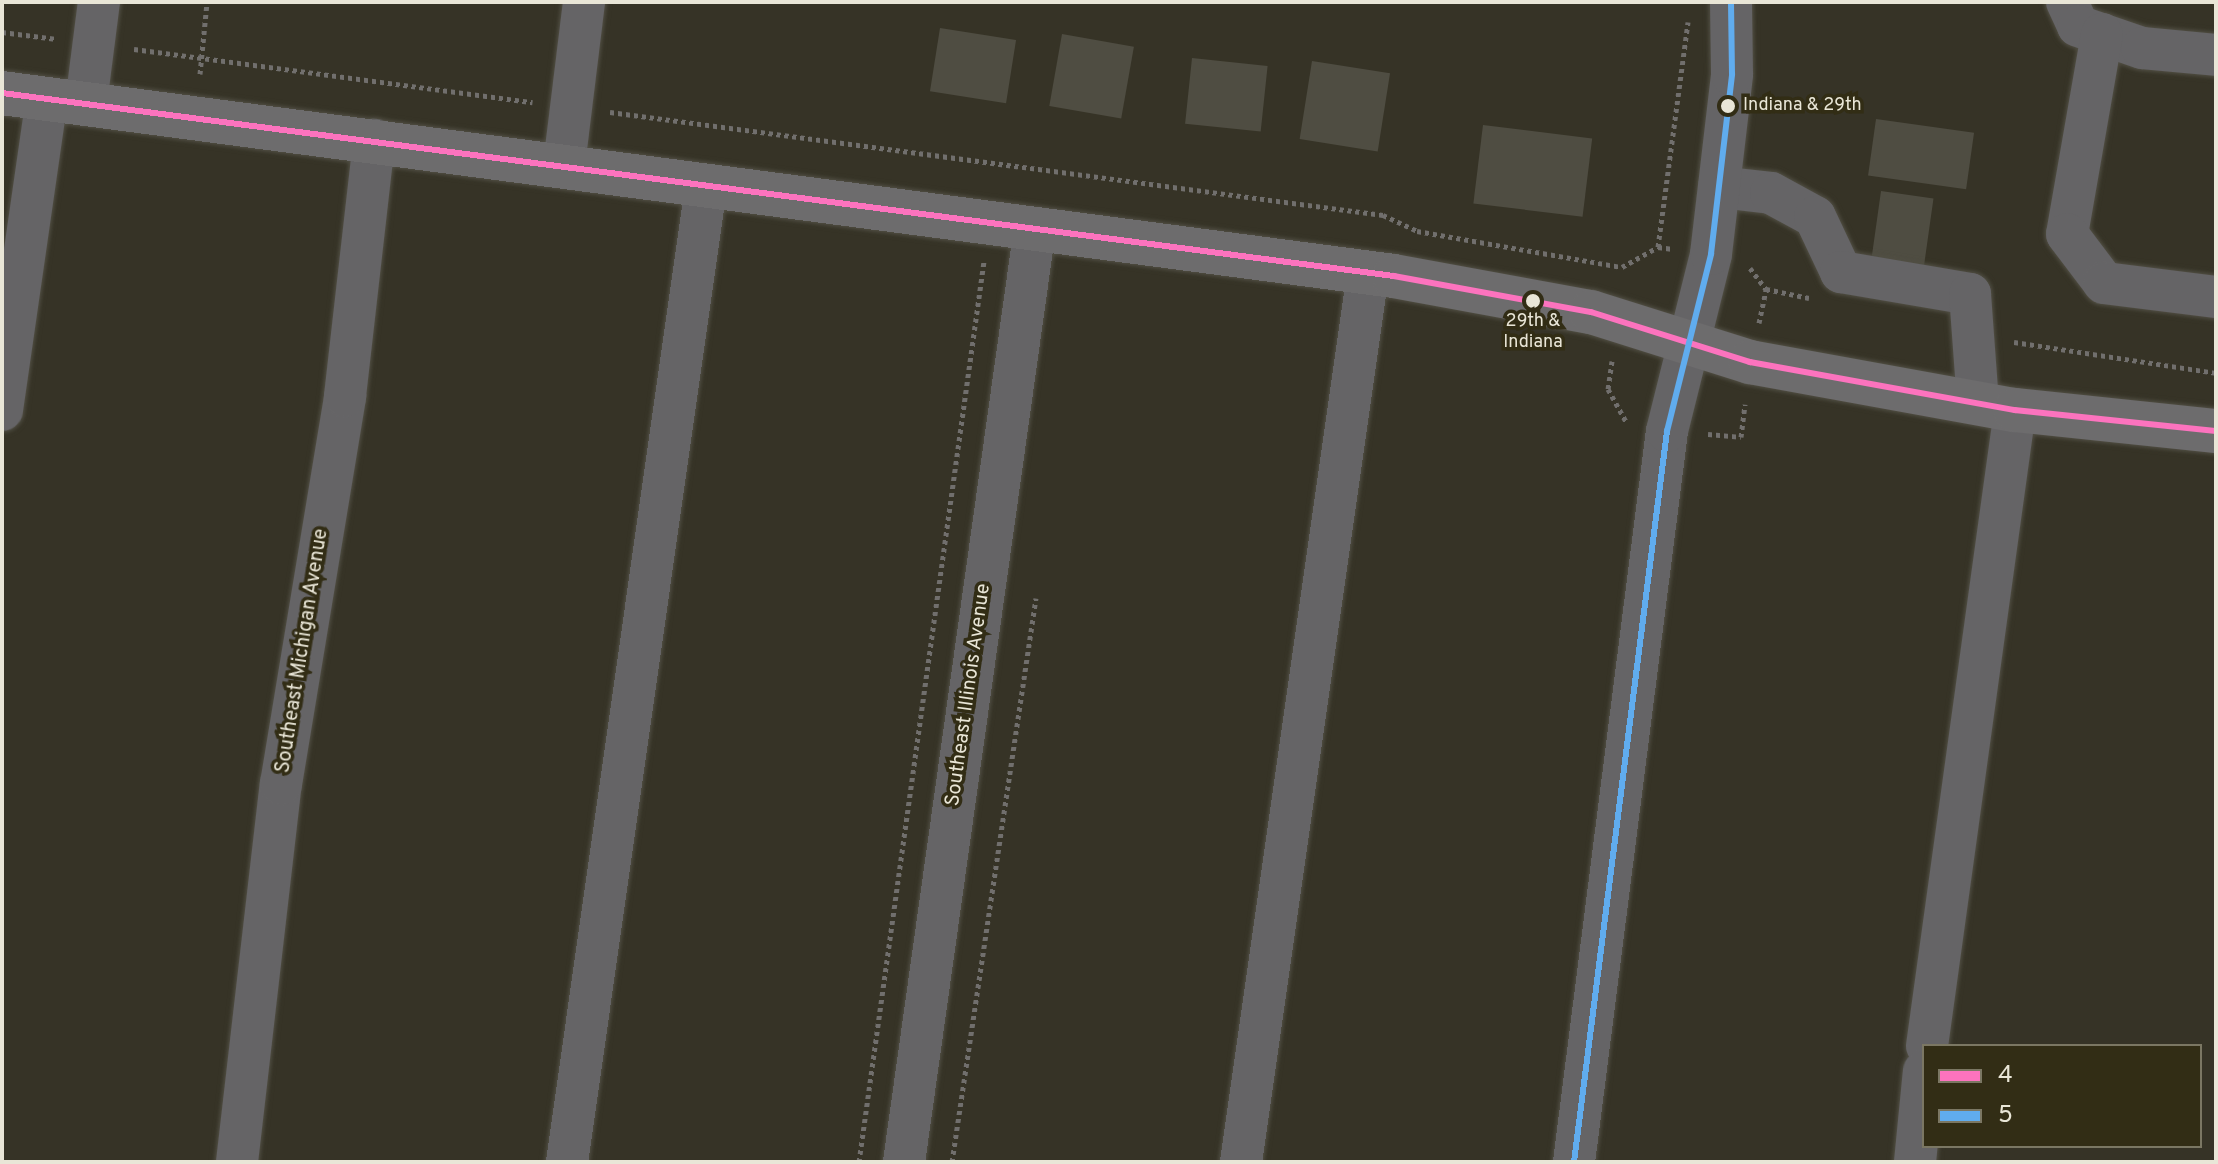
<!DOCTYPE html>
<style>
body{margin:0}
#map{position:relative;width:2218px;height:1164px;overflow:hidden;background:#363326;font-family:Overpass,sans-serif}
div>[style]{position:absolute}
.building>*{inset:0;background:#4f4d42;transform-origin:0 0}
.path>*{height:5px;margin-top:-2.5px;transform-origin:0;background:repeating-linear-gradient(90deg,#716f6d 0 4px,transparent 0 8px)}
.roads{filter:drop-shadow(0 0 2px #514f44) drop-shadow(0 0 2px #514f44)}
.minor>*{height:42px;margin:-21px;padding:0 21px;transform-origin:21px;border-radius:21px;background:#656466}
.major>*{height:44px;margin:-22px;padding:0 22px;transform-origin:22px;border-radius:22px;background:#6d6c6d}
.bus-1>*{height:6px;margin:-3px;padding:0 3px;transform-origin:3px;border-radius:3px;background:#fc73be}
.bus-2>*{height:6px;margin:-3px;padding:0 3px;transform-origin:3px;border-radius:3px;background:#60acee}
.dots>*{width:22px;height:22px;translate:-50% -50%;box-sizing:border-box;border:4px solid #322d15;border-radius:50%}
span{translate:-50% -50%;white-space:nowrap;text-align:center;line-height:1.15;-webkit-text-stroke:7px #322d15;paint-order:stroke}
.bus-label{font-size:18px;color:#e9e6d7}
.left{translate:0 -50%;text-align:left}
.street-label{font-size:20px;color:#e9e6d7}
.frame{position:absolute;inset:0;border:4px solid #e9e6d7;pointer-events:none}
.legend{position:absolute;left:1922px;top:1044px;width:280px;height:104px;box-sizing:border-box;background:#322d15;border:2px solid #7b7763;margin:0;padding:10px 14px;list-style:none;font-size:24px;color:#e9e6d7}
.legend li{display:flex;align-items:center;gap:16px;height:40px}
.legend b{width:40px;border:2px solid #7b7763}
</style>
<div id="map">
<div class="building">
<i style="left:940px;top:28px;width:77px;height:64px;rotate:9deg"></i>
<i style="left:1062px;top:34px;width:73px;height:73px;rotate:10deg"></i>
<i style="left:1192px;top:58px;width:76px;height:66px;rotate:6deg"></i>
<i style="left:1312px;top:61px;width:79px;height:79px;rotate:9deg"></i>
<i style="left:1876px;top:119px;width:99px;height:57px;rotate:8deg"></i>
<i style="left:1483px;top:125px;width:110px;height:79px;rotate:7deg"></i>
<i style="left:1881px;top:191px;width:53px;height:78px;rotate:8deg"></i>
</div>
<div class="path">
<i style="left:2px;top:32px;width:55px;rotate:7.3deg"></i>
<i style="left:134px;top:49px;width:402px;rotate:7.6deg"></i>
<i style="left:200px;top:74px;width:72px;rotate:-84.4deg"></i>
<i style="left:610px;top:112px;width:780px;rotate:7.59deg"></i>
<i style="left:1383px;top:215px;width:38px;rotate:25deg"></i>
<i style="left:1417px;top:231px;width:208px;rotate:10deg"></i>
<i style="left:1622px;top:267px;width:41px;rotate:-29.1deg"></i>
<i style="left:1658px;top:247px;width:15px;rotate:8deg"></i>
<i style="left:1658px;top:247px;width:227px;rotate:-82.4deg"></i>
<i style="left:1750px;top:268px;width:26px;rotate:53deg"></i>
<i style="left:1766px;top:289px;width:44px;rotate:11.8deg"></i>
<i style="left:1759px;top:323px;width:35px;rotate:-78deg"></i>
<i style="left:2014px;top:342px;width:204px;rotate:8.7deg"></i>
<i style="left:1612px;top:361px;width:28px;rotate:98deg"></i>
<i style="left:1608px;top:389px;width:38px;rotate:61deg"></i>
<i style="left:1708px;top:434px;width:33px;rotate:5deg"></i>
<i style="left:1741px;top:437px;width:33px;rotate:-83deg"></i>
<i style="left:859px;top:1162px;width:910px;rotate:-82.1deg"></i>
<i style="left:952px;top:1162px;width:570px;rotate:-81.53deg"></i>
</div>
<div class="roads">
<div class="minor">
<i style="left:2067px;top:2px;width:26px;rotate:65deg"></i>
<i style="left:2078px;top:26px;width:68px;rotate:19deg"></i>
<i style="left:2142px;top:48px;width:74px;rotate:5.4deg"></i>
<i style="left:2102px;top:34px;width:203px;rotate:99.9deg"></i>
<i style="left:2067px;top:234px;width:61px;rotate:52.9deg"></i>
<i style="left:2104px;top:283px;width:113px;rotate:7.1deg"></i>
<i style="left:86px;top:103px;width:102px;rotate:-82.7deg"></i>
<i style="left:564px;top:165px;width:164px;rotate:-83deg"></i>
<i style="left:1719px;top:187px;width:52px;rotate:6.6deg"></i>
<i style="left:1771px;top:193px;width:50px;rotate:28.6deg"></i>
<i style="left:1815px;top:217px;width:61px;rotate:64.7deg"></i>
<i style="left:1841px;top:272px;width:131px;rotate:9.7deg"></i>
<i style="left:1970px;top:294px;width:110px;rotate:85.8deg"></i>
<i style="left:2px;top:410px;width:314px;rotate:-81.8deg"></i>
<i style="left:1927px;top:1046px;width:642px;rotate:-82.12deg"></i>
<i style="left:237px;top:1162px;width:381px;rotate:-83.4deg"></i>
<i style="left:281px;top:784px;width:393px;rotate:-80.6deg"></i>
<i style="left:345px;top:396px;width:258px;rotate:-83.5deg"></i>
<i style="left:567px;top:1162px;width:986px;rotate:-81.89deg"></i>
<i style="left:904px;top:1162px;width:943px;rotate:-82.02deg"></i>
<i style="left:1241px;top:1162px;width:898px;rotate:-81.87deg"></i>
<i style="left:1574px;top:1162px;width:737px;rotate:-82.75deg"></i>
<i style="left:1667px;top:431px;width:182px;rotate:-76deg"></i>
<i style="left:1711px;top:254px;width:181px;rotate:-83.3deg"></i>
<i style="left:1732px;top:74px;width:72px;rotate:-90.8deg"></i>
<i style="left:1915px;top:1162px;width:91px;rotate:-84.4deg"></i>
</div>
<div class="major">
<i style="left:2px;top:93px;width:1404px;rotate:7.49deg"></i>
<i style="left:1394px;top:276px;width:200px;rotate:10.4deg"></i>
<i style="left:1591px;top:312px;width:167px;rotate:17.5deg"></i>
<i style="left:1750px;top:362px;width:269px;rotate:10.3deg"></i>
<i style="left:2015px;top:410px;width:202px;rotate:6deg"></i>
</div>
</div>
<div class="bus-1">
<i style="left:2px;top:93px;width:1404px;rotate:7.49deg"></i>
<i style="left:1394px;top:276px;width:200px;rotate:10.4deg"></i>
<i style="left:1591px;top:312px;width:167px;rotate:17.5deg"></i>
<i style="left:1750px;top:362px;width:269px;rotate:10.3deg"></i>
<i style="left:2015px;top:410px;width:202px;rotate:6deg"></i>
</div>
<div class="bus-2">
<i style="left:1574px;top:1162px;width:737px;rotate:-82.75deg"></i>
<i style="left:1667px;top:431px;width:182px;rotate:-76deg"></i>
<i style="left:1711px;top:254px;width:181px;rotate:-83.3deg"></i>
<i style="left:1732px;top:74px;width:72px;rotate:-90.8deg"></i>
</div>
<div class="dots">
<i style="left:1728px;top:106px;background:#e9e6d7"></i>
<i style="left:1533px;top:301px;background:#e9e6d7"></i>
</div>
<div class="bus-label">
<span class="left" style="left:1743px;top:106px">Indiana &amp; 29th</span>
<span style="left:1533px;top:333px">29th &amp;<br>Indiana</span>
</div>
<div class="street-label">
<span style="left:303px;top:651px;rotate:-81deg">Southeast Michigan Avenue</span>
<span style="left:969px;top:695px;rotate:-82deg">Southeast Illinois Avenue</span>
</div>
<div class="frame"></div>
<ul class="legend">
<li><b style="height:10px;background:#fc73be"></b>4</li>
<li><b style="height:10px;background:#60acee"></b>5</li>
</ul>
</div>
